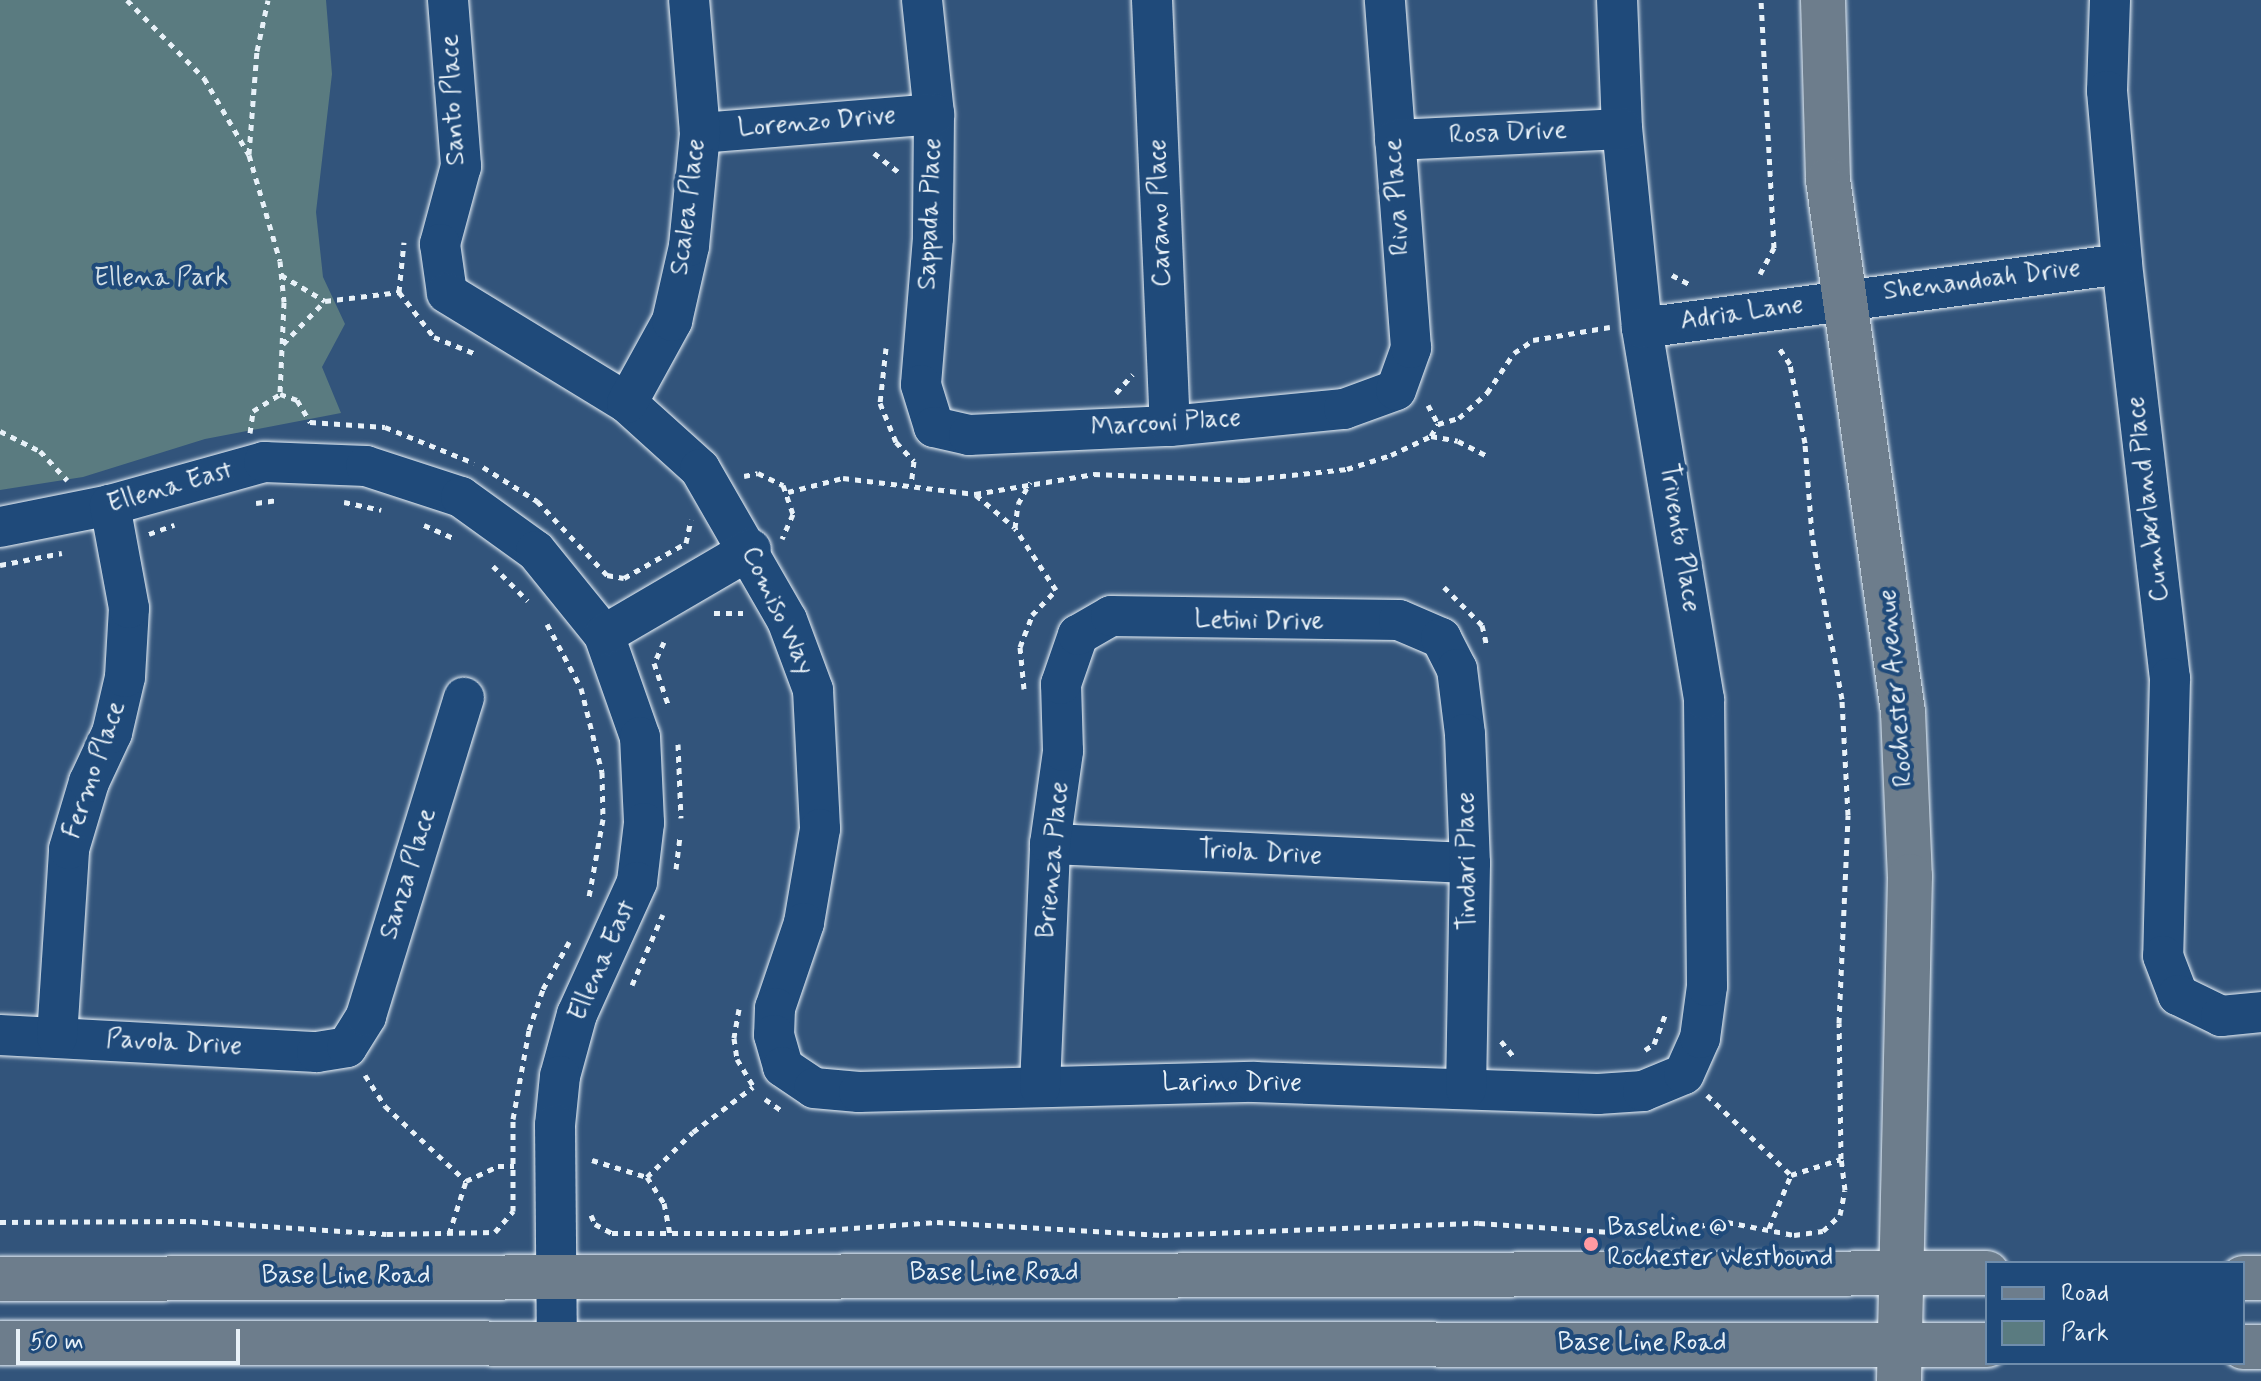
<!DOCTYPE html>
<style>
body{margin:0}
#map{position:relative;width:2261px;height:1381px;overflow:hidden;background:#32547b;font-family:Mynerve,sans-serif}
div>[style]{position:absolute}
.green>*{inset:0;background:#5a7b80}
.path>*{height:5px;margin-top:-2.5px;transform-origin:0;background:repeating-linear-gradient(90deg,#e8f1f8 0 6px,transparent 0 12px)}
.roads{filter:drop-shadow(0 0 2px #e8f1f8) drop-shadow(0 0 2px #e8f1f8)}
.minor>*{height:40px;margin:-20px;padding:0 20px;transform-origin:20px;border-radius:20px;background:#1f4a7a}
.major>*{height:44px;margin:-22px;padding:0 22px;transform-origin:22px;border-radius:22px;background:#6d7d8c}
.dots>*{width:22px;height:22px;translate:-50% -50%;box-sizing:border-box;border:4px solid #1f4a7a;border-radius:50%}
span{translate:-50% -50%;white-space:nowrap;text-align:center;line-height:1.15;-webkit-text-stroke:8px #1f4a7a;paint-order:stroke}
.street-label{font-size:26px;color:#e8f1f8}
.park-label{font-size:26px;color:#d3dfe6}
.poi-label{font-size:26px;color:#e8f1f8}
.left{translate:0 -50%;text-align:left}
.legend{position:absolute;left:1985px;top:1261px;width:260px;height:104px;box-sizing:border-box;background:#1f4a7a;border:2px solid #6f8dac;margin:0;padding:10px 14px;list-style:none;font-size:24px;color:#e8f1f8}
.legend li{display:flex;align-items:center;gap:16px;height:40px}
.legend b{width:40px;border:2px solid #6f8dac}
.scale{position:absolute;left:16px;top:1329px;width:224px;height:36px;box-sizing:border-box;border:4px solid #e8f1f8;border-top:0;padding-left:10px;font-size:24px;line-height:28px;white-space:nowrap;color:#e8f1f8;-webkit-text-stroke:6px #1f4a7a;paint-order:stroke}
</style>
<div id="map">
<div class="green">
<i style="clip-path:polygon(0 0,326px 0,332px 74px,316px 212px,323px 277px,345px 324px,322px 367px,341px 413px,205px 439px,83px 477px,0 490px)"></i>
</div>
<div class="path">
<i style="left:127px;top:0;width:110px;rotate:45.4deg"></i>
<i style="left:204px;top:78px;width:89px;rotate:59.7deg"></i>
<i style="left:249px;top:155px;width:110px;rotate:73.7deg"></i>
<i style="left:280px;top:261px;width:41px;rotate:84.4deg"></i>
<i style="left:284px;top:302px;width:92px;rotate:92.5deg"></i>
<i style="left:280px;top:394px;width:18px;rotate:19deg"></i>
<i style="left:297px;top:400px;width:26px;rotate:59deg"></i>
<i style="left:874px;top:153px;width:31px;rotate:38deg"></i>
<i style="left:249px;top:154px;width:103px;rotate:-85.6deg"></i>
<i style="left:257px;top:51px;width:52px;rotate:-77.8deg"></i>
<i style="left:1760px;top:274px;width:30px;rotate:-62deg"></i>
<i style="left:1774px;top:248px;width:248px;rotate:-93deg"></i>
<i style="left:281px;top:275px;width:51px;rotate:30.6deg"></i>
<i style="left:1672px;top:275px;width:21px;rotate:28deg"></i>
<i style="left:399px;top:292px;width:50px;rotate:-84.3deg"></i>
<i style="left:283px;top:344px;width:60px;rotate:-45.7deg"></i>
<i style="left:325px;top:301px;width:75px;rotate:-6.9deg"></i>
<i style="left:399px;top:292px;width:57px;rotate:52.1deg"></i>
<i style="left:434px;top:337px;width:45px;rotate:22deg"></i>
<i style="left:886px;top:348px;width:55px;rotate:96.2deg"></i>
<i style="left:880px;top:403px;width:42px;rotate:67.7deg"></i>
<i style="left:896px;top:442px;width:26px;rotate:47deg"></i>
<i style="left:914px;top:461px;width:23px;rotate:97deg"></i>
<i style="left:1116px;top:393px;width:25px;rotate:-48deg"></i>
<i style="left:1428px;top:405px;width:21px;rotate:62deg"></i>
<i style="left:310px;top:422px;width:75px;rotate:3.8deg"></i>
<i style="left:385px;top:427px;width:96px;rotate:22deg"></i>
<i style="left:0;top:431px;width:45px;rotate:26.6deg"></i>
<i style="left:40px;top:451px;width:40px;rotate:47deg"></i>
<i style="left:250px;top:433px;width:22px;rotate:-82deg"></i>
<i style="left:253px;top:411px;width:32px;rotate:-32deg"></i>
<i style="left:1431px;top:436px;width:27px;rotate:10deg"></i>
<i style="left:1458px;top:441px;width:33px;rotate:27deg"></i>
<i style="left:483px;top:467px;width:64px;rotate:32.2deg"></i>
<i style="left:537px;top:501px;width:102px;rotate:46.6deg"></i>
<i style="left:607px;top:575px;width:17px;rotate:10deg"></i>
<i style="left:624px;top:578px;width:71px;rotate:-29.4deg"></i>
<i style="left:686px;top:543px;width:24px;rotate:-78deg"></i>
<i style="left:744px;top:476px;width:14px;rotate:-12deg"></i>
<i style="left:758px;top:473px;width:28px;rotate:26deg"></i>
<i style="left:783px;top:485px;width:31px;rotate:71deg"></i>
<i style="left:793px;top:514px;width:27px;rotate:114deg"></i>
<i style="left:788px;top:492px;width:57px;rotate:-14.3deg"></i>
<i style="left:843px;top:478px;width:133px;rotate:6.9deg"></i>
<i style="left:975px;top:494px;width:121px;rotate:-9.5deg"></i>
<i style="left:1094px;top:474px;width:150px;rotate:2.3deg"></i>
<i style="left:1244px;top:480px;width:104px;rotate:-6.1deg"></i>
<i style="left:1347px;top:469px;width:46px;rotate:-17.7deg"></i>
<i style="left:1391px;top:455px;width:44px;rotate:-25.4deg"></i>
<i style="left:1431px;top:436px;width:14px;rotate:-60deg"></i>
<i style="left:1438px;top:424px;width:22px;rotate:-16deg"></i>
<i style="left:1459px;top:418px;width:38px;rotate:-42deg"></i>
<i style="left:1487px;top:393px;width:48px;rotate:-56deg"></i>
<i style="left:1514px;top:353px;width:23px;rotate:-34deg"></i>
<i style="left:1533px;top:340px;width:78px;rotate:-9.6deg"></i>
<i style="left:976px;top:495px;width:50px;rotate:40.1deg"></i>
<i style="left:344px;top:502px;width:38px;rotate:12deg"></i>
<i style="left:256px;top:503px;width:22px;rotate:-8deg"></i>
<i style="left:424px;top:525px;width:34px;rotate:24deg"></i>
<i style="left:149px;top:534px;width:27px;rotate:-20deg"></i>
<i style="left:0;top:565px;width:63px;rotate:-11deg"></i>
<i style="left:493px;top:566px;width:49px;rotate:45deg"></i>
<i style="left:1444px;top:587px;width:54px;rotate:45deg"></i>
<i style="left:1482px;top:625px;width:23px;rotate:77deg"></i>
<i style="left:714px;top:613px;width:29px"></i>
<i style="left:547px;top:624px;width:72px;rotate:62deg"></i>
<i style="left:581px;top:688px;width:87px;rotate:76deg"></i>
<i style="left:602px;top:772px;width:47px;rotate:88.8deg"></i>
<i style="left:603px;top:819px;width:79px;rotate:100.2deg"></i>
<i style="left:664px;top:642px;width:23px;rotate:115deg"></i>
<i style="left:654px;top:663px;width:46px;rotate:71.2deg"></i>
<i style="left:1024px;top:689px;width:42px;rotate:-95.4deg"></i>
<i style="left:1020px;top:647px;width:34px;rotate:-69deg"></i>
<i style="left:1032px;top:615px;width:35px;rotate:-46deg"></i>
<i style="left:1056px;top:590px;width:74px;rotate:-123.5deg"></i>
<i style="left:1015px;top:528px;width:24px;rotate:-83deg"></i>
<i style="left:1018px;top:504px;width:25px;rotate:-61deg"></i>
<i style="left:678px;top:744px;width:74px;rotate:87.7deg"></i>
<i style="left:676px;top:869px;width:33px;rotate:-83deg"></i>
<i style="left:632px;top:985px;width:77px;rotate:-66.4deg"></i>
<i style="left:739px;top:1009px;width:29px;rotate:100deg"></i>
<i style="left:734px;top:1038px;width:21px;rotate:82deg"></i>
<i style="left:737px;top:1059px;width:35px;rotate:59deg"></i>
<i style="left:1501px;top:1041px;width:22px;rotate:51deg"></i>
<i style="left:1645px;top:1050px;width:11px;rotate:-34deg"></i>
<i style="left:1654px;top:1044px;width:31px;rotate:-69deg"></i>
<i style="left:365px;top:1075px;width:37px;rotate:57deg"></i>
<i style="left:385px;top:1106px;width:110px;rotate:42.8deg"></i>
<i style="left:1707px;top:1095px;width:116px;rotate:43.6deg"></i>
<i style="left:765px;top:1099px;width:21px;rotate:35deg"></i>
<i style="left:592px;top:1160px;width:58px;rotate:17.2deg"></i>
<i style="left:647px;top:1177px;width:31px;rotate:57deg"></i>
<i style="left:664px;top:1203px;width:31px;rotate:79deg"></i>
<i style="left:647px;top:1177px;width:64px;rotate:-44.4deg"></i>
<i style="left:693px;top:1132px;width:75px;rotate:-36.9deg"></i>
<i style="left:591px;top:1215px;width:10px;rotate:66deg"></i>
<i style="left:595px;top:1224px;width:19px;rotate:28deg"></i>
<i style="left:612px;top:1233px;width:170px"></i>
<i style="left:782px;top:1233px;width:155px;rotate:-4.1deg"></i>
<i style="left:937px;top:1222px;width:225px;rotate:3.3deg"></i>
<i style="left:1162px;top:1235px;width:317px;rotate:-2.2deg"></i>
<i style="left:1479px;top:1223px;width:160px;rotate:3.9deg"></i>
<i style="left:1639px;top:1234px;width:89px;rotate:-7.8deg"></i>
<i style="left:1727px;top:1222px;width:68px;rotate:11deg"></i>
<i style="left:1794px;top:1235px;width:29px;rotate:-8deg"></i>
<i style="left:1823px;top:1231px;width:23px;rotate:-43deg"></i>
<i style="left:1840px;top:1215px;width:25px;rotate:-79deg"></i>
<i style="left:1845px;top:1190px;width:31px;rotate:-97deg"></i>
<i style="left:0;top:1222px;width:190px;rotate:-0.3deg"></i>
<i style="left:190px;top:1221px;width:197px;rotate:3.8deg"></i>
<i style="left:387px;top:1234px;width:108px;rotate:-1.1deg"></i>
<i style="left:495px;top:1232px;width:28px;rotate:-49deg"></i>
<i style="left:513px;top:1211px;width:92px;rotate:-90deg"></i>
<i style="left:513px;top:1119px;width:90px;rotate:-79.8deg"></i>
<i style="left:529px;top:1030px;width:43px;rotate:-71.1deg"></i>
<i style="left:543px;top:989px;width:54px;rotate:-61deg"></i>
<i style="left:1769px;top:1228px;width:57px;rotate:-67.5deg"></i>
<i style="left:1791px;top:1175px;width:52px;rotate:-17.7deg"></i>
<i style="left:1841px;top:1159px;width:136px;rotate:-90.8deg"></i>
<i style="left:1839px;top:1023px;width:208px;rotate:-87.5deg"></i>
<i style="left:1848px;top:815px;width:116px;rotate:-93deg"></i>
<i style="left:1842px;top:699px;width:167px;rotate:-100.4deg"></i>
<i style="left:1812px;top:535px;width:92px;rotate:-94.4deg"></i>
<i style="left:1805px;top:443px;width:80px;rotate:-100.8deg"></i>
<i style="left:1790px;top:364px;width:23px;rotate:-124deg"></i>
<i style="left:449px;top:1234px;width:56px;rotate:-72.2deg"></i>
<i style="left:466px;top:1181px;width:35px;rotate:-25deg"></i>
<i style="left:498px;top:1166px;width:16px"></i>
</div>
<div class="roads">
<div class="minor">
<i style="left:448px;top:0;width:167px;rotate:85.5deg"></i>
<i style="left:461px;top:166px;width:81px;rotate:105.1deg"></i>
<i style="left:440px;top:244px;width:49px;rotate:81.9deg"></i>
<i style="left:447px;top:293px;width:211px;rotate:31.4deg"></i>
<i style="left:627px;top:403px;width:98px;rotate:42.1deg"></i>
<i style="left:700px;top:469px;width:174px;rotate:60.1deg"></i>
<i style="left:787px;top:620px;width:75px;rotate:69.6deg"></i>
<i style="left:813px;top:690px;width:139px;rotate:87.1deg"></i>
<i style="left:820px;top:829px;width:95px;rotate:99.7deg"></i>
<i style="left:804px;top:923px;width:90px;rotate:108.8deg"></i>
<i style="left:775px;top:1008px;width:27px;rotate:92deg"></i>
<i style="left:774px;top:1035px;width:33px;rotate:74deg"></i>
<i style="left:783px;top:1067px;width:37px;rotate:34deg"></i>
<i style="left:814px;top:1088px;width:45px;rotate:5.1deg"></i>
<i style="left:859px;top:1092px;width:395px;rotate:-1.5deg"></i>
<i style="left:1254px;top:1082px;width:344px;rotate:2deg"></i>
<i style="left:1598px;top:1094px;width:45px;rotate:-3.8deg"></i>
<i style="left:1643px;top:1091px;width:44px;rotate:-22.5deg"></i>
<i style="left:1684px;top:1074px;width:39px;rotate:-66deg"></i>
<i style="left:1700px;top:1038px;width:52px;rotate:-82.3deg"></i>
<i style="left:1707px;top:986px;width:287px;rotate:-90.6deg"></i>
<i style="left:1704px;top:699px;width:376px;rotate:-99.5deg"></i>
<i style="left:1642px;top:328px;width:200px;rotate:-95.7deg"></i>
<i style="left:1622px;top:129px;width:129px;rotate:-92.2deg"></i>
<i style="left:922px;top:0;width:115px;rotate:84deg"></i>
<i style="left:934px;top:114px;width:124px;rotate:90.5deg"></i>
<i style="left:933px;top:238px;width:147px;rotate:94.7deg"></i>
<i style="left:921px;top:385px;width:44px;rotate:72.8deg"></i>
<i style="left:934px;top:427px;width:36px;rotate:13deg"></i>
<i style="left:969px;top:435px;width:201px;rotate:-2.6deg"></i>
<i style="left:1170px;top:426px;width:175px;rotate:-5.6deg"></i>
<i style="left:1344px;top:409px;width:55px;rotate:-20.1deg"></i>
<i style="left:1396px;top:390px;width:45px;rotate:-70.3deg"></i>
<i style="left:1411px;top:348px;width:349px;rotate:-94.3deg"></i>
<i style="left:1152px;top:0;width:426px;rotate:87.6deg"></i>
<i style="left:2110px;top:0;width:91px;rotate:91.9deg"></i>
<i style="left:2107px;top:91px;width:174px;rotate:85deg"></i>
<i style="left:2122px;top:264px;width:417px;rotate:83.4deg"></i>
<i style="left:2170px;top:678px;width:278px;rotate:91.4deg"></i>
<i style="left:2163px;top:956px;width:42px;rotate:69deg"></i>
<i style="left:2178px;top:995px;width:48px;rotate:26deg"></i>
<i style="left:2221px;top:1016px;width:40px;rotate:-5.7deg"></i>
<i style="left:700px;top:133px;width:235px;rotate:-4.6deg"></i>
<i style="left:1395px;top:140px;width:227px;rotate:-2.8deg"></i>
<i style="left:1642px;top:328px;width:484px;rotate:-7.6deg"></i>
<i style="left:627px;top:403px;width:94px;rotate:-61.2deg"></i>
<i style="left:672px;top:321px;width:77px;rotate:-77.2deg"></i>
<i style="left:689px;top:246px;width:114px;rotate:-84.4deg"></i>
<i style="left:700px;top:133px;width:133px;rotate:-94.7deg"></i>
<i style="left:0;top:527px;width:112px;rotate:-11.3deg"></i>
<i style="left:110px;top:505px;width:160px;rotate:-15.6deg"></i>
<i style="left:264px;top:462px;width:102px;rotate:2.2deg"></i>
<i style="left:366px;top:466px;width:100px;rotate:18.1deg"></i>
<i style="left:461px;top:497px;width:92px;rotate:35.8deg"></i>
<i style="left:536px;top:551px;width:108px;rotate:51deg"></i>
<i style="left:604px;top:635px;width:108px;rotate:70.6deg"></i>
<i style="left:640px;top:737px;width:86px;rotate:87.3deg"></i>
<i style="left:644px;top:823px;width:59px;rotate:96.8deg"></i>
<i style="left:637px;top:882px;width:145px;rotate:114.4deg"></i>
<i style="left:577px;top:1014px;width:64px;rotate:105.3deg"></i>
<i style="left:560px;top:1076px;width:49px;rotate:95.8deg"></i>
<i style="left:555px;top:1125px;width:219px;rotate:89.5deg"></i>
<i style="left:604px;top:635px;width:170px;rotate:-30.3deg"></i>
<i style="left:1050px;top:844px;width:420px;rotate:2.6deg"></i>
<i style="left:0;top:1035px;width:317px;rotate:3.1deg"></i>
<i style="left:317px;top:1052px;width:30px;rotate:-9deg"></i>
<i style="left:347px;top:1047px;width:36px;rotate:-58deg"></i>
<i style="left:366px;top:1016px;width:333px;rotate:-72.9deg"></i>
<i style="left:57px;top:1037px;width:188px;rotate:-86.3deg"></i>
<i style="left:69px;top:849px;width:70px;rotate:-73.4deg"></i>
<i style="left:89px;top:782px;width:54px;rotate:-64.9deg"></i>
<i style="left:112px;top:733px;width:57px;rotate:-76.9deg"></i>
<i style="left:125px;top:677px;width:69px;rotate:-86.7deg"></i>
<i style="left:129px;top:608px;width:105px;rotate:-100.5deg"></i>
<i style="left:1040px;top:1087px;width:243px;rotate:-87.6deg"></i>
<i style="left:1050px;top:844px;width:94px;rotate:-82deg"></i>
<i style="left:1063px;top:751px;width:67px;rotate:-91.7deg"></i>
<i style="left:1061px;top:684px;width:52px;rotate:-70.9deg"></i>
<i style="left:1078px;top:635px;width:38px;rotate:-30deg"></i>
<i style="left:1111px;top:616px;width:288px;rotate:0.8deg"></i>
<i style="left:1399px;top:620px;width:46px;rotate:23.2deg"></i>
<i style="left:1441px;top:638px;width:35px;rotate:63deg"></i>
<i style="left:1457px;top:669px;width:65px;rotate:83deg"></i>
<i style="left:1465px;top:734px;width:129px;rotate:87.8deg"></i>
<i style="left:1470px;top:863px;width:226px;rotate:91deg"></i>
</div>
<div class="major">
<i style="left:1823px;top:0;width:180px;rotate:88.4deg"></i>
<i style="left:1828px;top:180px;width:537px;rotate:81.98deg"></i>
<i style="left:1903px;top:712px;width:164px;rotate:87.6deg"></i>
<i style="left:1910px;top:876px;width:505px;rotate:91.25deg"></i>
<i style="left:2243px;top:1278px;width:18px"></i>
<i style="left:0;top:1279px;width:1987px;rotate:-0.17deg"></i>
<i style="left:0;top:1343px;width:1987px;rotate:0.06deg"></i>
<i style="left:2243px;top:1347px;width:18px"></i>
</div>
</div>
<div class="dots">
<i style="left:1591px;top:1244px;background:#ff9aa2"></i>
</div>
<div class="street-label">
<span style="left:454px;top:100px;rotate:-93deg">Santo Place</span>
<span style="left:817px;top:123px;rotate:-5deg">Lorenzo Drive</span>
<span style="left:1508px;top:134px;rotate:-3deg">Rosa Drive</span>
<span style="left:1398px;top:197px;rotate:-94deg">Riva Place</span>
<span style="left:689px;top:207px;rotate:-83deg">Scalea Place</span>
<span style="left:1161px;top:213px;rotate:-92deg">Carano Place</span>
<span style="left:931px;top:214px;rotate:-88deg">Sappada Place</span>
<span style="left:1982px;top:281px;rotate:-7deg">Shenandoah Drive</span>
<span style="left:1742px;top:314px;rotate:-8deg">Adria Lane</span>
<span style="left:1166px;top:424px;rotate:-4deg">Marconi Place</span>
<span style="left:170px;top:488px;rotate:-16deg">Ellena East</span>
<span style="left:2149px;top:499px;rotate:-97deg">Cumberland Place</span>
<span style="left:1679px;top:538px;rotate:81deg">Trivento Place</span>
<span style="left:777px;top:611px;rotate:65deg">Comiso Way</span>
<span style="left:1259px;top:622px;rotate:1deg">Letini Drive</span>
<span style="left:1897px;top:688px;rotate:-95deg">Rochester Avenue</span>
<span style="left:95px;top:770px;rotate:-71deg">Fermo Place</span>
<span style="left:1260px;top:854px;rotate:3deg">Triola Drive</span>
<span style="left:1054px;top:860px;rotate:-85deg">Brienza Place</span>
<span style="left:1468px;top:861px;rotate:-91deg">Tindari Place</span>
<span style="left:409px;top:874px;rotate:-73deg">Sanza Place</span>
<span style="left:603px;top:961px;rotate:-66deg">Ellena East</span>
<span style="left:174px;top:1044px;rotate:3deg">Pavola Drive</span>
<span style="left:1232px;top:1084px">Larino Drive</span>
<span style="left:994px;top:1274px">Base Line Road</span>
<span style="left:346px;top:1277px">Base Line Road</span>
<span style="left:1642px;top:1344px">Base Line Road</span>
</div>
<div class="park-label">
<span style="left:161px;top:279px">Ellena Park</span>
</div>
<div class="poi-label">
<span class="left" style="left:1607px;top:1244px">Baseline @<br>Rochester Westbound</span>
</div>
<ul class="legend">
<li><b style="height:10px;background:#6d7d8c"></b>Road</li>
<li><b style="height:22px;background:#5a7b80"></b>Park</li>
</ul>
<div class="scale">50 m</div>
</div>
